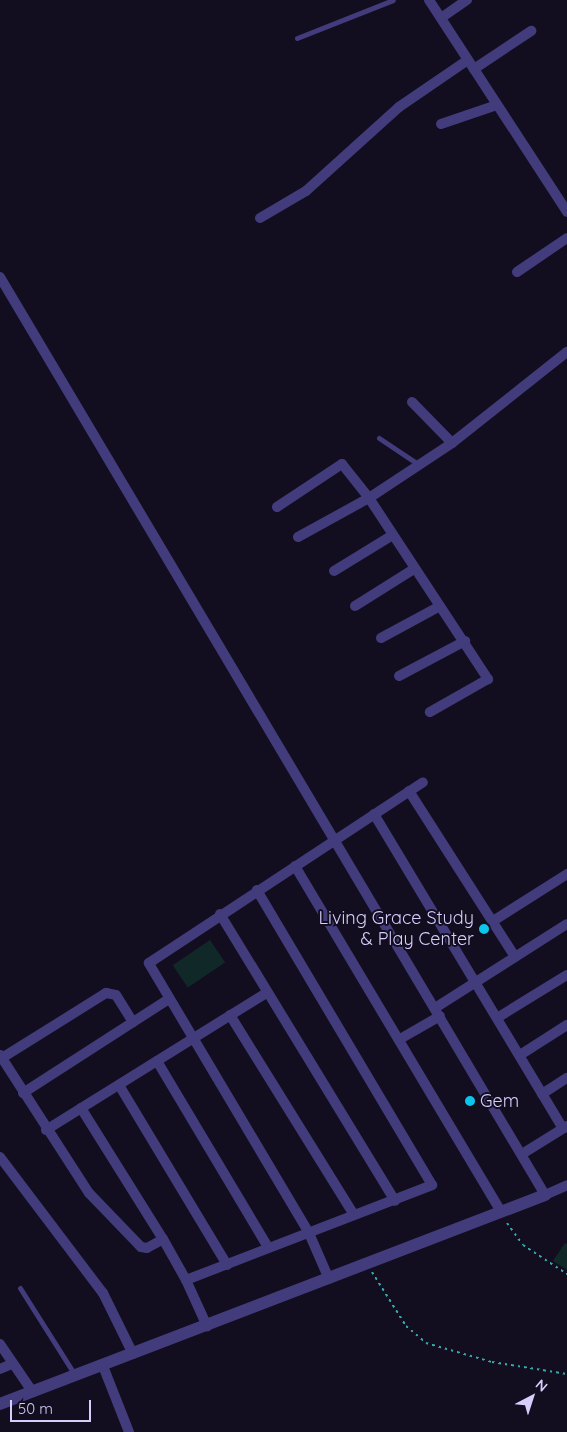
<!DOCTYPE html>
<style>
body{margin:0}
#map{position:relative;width:567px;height:1432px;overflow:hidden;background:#120e1f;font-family:Quicksand,sans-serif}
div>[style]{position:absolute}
.green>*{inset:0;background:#112829;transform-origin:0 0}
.path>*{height:2px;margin-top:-1px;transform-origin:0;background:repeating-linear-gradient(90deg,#34aaab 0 2.5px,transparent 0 6.5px)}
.service>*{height:5px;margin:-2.5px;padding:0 2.5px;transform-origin:2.5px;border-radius:2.5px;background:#423b7c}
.minor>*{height:10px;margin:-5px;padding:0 5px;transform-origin:5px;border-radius:5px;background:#423b7c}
.tertiary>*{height:12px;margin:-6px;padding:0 6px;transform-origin:6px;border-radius:6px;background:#423b7c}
.dots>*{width:14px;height:14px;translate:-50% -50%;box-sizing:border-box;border:2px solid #120e1f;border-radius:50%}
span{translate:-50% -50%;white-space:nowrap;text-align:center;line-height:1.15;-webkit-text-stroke:4px #120e1f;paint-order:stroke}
.poi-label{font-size:18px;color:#d7cefc}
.right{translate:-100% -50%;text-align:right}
.left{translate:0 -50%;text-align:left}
.north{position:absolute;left:507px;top:1372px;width:50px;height:50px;-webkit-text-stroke:4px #120e1f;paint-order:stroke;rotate:40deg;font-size:14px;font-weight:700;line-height:20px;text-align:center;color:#d7cefc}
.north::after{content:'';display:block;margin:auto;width:18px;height:22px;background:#d7cefc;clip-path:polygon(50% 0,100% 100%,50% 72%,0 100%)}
.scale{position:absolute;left:10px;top:1400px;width:81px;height:22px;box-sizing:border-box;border:2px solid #d7cefc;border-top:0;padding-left:6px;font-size:15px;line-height:18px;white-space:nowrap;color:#d7cefc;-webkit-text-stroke:4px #120e1f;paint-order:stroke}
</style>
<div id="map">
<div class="green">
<i style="left:210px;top:940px;width:27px;height:45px;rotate:56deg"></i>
<i style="clip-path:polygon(565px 1243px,567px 1244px,567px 1270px,553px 1261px)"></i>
</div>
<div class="path">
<i style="left:507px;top:1223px;width:27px;rotate:54deg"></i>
<i style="left:523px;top:1245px;width:53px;rotate:33.4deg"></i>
<i style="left:372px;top:1272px;width:64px;rotate:57.8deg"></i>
<i style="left:406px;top:1326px;width:26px;rotate:40deg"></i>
<i style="left:426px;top:1343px;width:69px;rotate:16.1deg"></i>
<i style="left:492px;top:1362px;width:76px;rotate:9.1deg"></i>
</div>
<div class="service">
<i style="left:297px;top:38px;width:103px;rotate:-21.6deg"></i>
<i style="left:379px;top:438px;width:47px;rotate:33.7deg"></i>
<i style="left:20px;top:1288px;width:103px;rotate:57.7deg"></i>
</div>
<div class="minor">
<i style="left:429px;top:0;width:253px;rotate:56.9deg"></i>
<i style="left:441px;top:18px;width:32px;rotate:-35deg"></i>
<i style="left:474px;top:69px;width:69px;rotate:-33.7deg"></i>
<i style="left:441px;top:124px;width:59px;rotate:-18.7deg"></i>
<i style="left:260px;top:218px;width:53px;rotate:-30.4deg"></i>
<i style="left:306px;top:191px;width:125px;rotate:-42.1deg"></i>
<i style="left:399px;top:107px;width:83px;rotate:-34.3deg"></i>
<i style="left:517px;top:272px;width:60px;rotate:-34.2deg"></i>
<i style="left:0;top:277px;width:1068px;rotate:59.3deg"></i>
<i style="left:545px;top:1195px;width:24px;rotate:-24deg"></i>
<i style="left:412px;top:402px;width:57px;rotate:45.7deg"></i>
<i style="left:277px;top:507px;width:78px;rotate:-33.5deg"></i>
<i style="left:342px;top:464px;width:43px;rotate:51.5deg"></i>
<i style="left:369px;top:498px;width:217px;rotate:56.7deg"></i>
<i style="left:488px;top:679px;width:67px;rotate:150.4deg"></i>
<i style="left:298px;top:537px;width:81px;rotate:-28.8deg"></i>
<i style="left:369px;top:498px;width:100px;rotate:-33.5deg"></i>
<i style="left:452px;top:443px;width:147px;rotate:-38.4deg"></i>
<i style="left:334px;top:571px;width:67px;rotate:-31.6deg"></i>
<i style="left:355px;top:606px;width:70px;rotate:-32.1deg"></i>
<i style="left:381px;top:638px;width:67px;rotate:-28.5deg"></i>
<i style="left:399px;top:676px;width:75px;rotate:-27.9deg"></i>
<i style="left:409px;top:791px;width:197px;rotate:57.4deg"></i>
<i style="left:374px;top:814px;width:367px;rotate:59deg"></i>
<i style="left:295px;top:866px;width:403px;rotate:59.2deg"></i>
<i style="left:220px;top:914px;width:336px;rotate:58.6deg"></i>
<i style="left:493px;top:921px;width:88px;rotate:-32.4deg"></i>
<i style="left:435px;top:1008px;width:156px;rotate:-32.5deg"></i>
<i style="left:230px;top:1015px;width:235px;rotate:58.2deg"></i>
<i style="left:497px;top:1018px;width:82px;rotate:-31.6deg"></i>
<i style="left:400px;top:1039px;width:46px;rotate:-29.9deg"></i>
<i style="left:0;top:1055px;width:164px;rotate:57.2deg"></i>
<i style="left:89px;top:1193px;width:75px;rotate:46.1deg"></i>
<i style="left:141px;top:1247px;width:6px;rotate:9deg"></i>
<i style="left:147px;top:1248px;width:18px;rotate:-29deg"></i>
<i style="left:520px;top:1055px;width:56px;rotate:-32.6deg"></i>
<i style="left:2px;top:1058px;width:123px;rotate:-32deg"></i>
<i style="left:106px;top:993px;width:10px;rotate:11deg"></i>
<i style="left:116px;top:995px;width:32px;rotate:58deg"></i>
<i style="left:157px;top:1061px;width:217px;rotate:59.2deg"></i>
<i style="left:119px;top:1085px;width:210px;rotate:59deg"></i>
<i style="left:23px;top:1093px;width:174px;rotate:-32.8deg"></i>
<i style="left:542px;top:1094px;width:30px;rotate:-33deg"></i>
<i style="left:81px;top:1108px;width:155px;rotate:58deg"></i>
<i style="left:163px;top:1239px;width:47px;rotate:60.7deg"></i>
<i style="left:186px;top:1280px;width:51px;rotate:65.5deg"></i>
<i style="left:46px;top:1130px;width:259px;rotate:-31.9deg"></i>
<i style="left:522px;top:1154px;width:53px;rotate:-31.9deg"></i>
<i style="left:0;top:1157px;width:171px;rotate:52.9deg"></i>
<i style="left:103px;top:1293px;width:68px;rotate:63.8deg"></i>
<i style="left:329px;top:1279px;width:50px;rotate:-113.5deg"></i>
<i style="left:309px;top:1233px;width:314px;rotate:-120.7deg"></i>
<i style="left:149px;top:963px;width:328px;rotate:-33.4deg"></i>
<i style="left:186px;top:1280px;width:264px;rotate:-21.1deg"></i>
<i style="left:432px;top:1185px;width:343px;rotate:-120.7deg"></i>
<i style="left:0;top:1344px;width:57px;rotate:55.8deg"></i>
<i style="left:103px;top:1366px;width:71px;rotate:68.5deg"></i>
<i style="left:0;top:1369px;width:13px;rotate:-23deg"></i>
</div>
<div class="tertiary">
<i style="left:0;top:1404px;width:584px;rotate:-20.98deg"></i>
</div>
<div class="dots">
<i style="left:484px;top:929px;background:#0cc5eb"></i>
<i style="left:470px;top:1101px;background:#0cc5eb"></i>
</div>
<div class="poi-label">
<span class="right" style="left:474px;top:929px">Living Grace Study<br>&amp; Play Center</span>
<span class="left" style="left:480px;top:1101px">Gem</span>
</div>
<div class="north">N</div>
<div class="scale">50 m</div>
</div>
